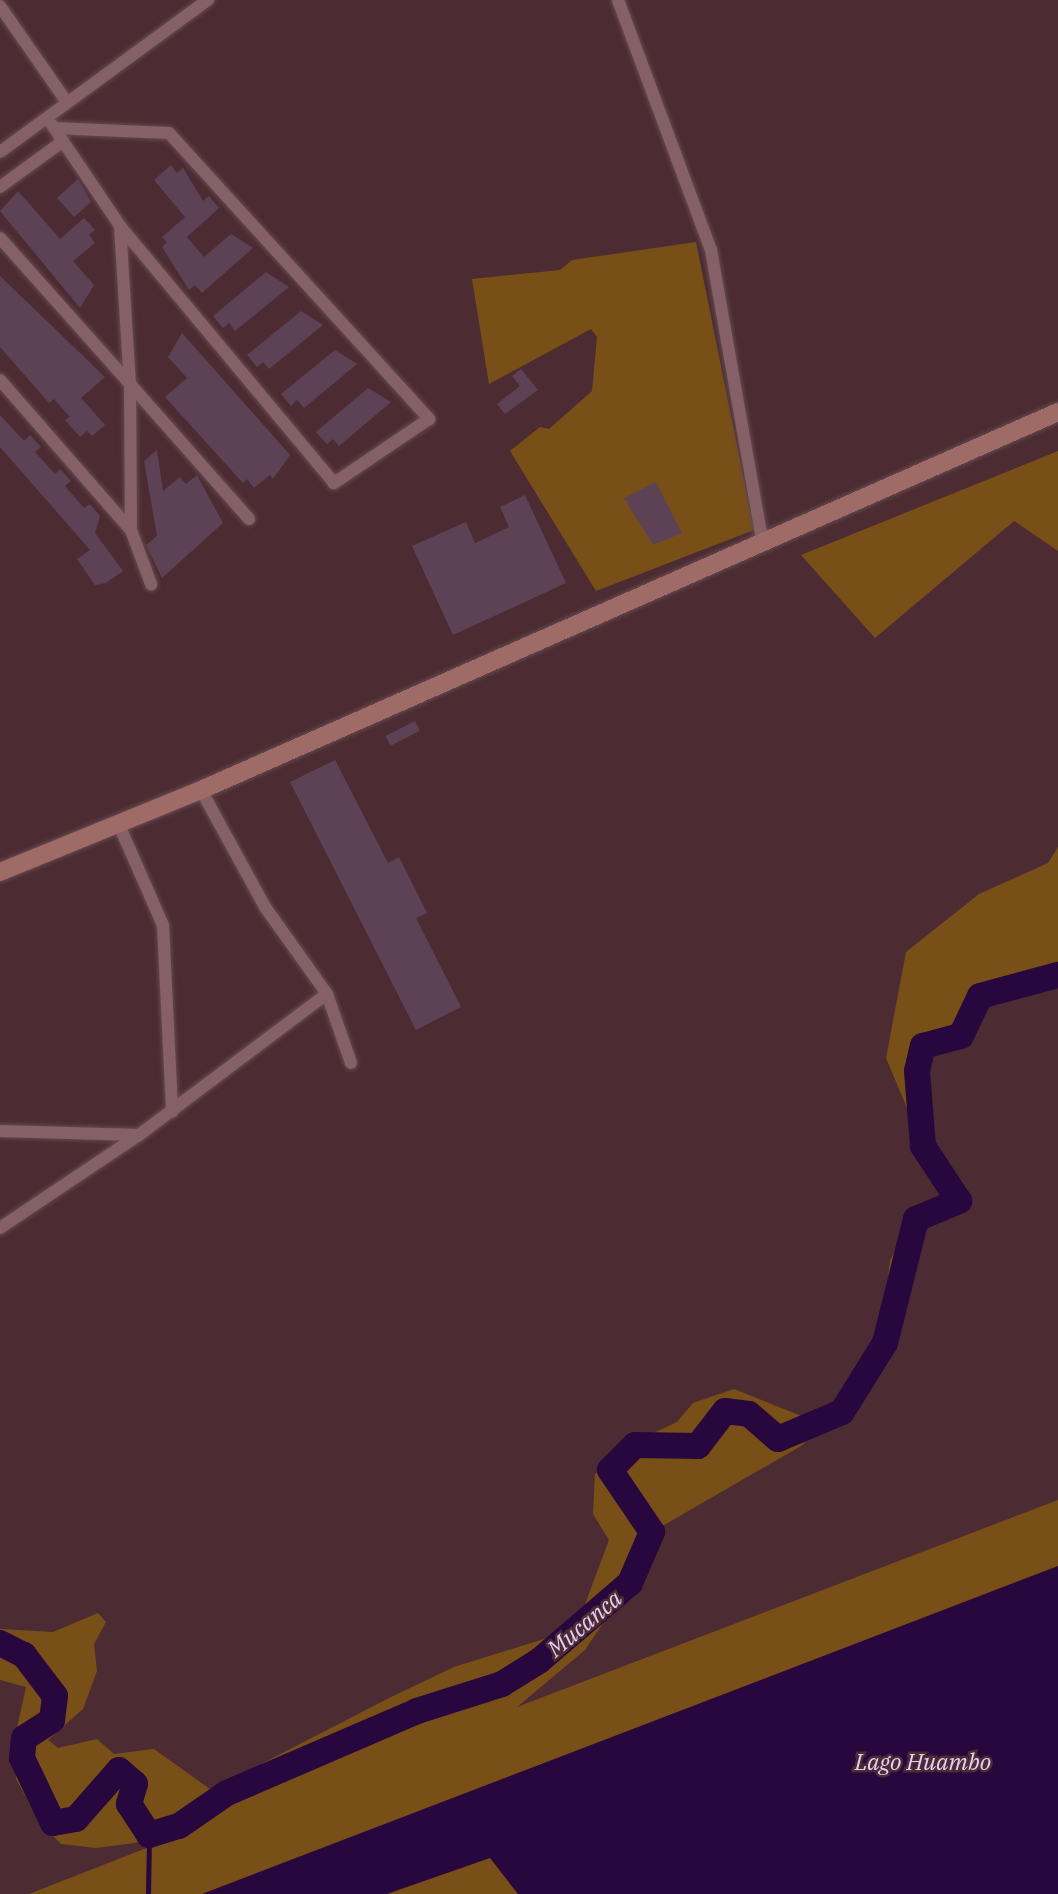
<!DOCTYPE html>
<style>
body{margin:0}
#map{position:relative;width:1058px;height:1894px;overflow:hidden;background:#4c2c32;font-family:"IBM Plex Serif",serif}
div>[style]{position:absolute}
.green>*{inset:0;background:#794f18}
.water>*{inset:0;background:#28073f}
.stream>*{height:4.5px;margin:-2.25px;padding:0 2.25px;transform-origin:2.25px;border-radius:2.25px;background:#28073f}
.river>*{height:26px;margin:-13px;padding:0 13px;transform-origin:13px;border-radius:13px;background:#28073f}
.building>*{inset:0;background:#5d4255;transform-origin:0 0}
.roads{filter:drop-shadow(0 0 2px #654a4f) drop-shadow(0 0 2px #654a4f)}
.street>*{height:12px;margin:-6px;padding:0 6px;transform-origin:6px;border-radius:6px;background:#856167}
.secondary>*{height:18px;margin:-9px;padding:0 9px;transform-origin:9px;border-radius:9px;background:#9e6b67}
span{translate:-50% -50%;white-space:nowrap;text-align:center;line-height:1.15;-webkit-text-stroke:5px #4c2c32;paint-order:stroke}
.water-label{font-size:23px;color:#e3cff9;font-style:italic}
</style>
<div id="map">
<div class="green">
<i style="clip-path:polygon(696px 242px,754px 530px,596px 591px,510px 451px,540px 427px,549px 429px,592px 391px,597px 337px,591px 329px,489px 384px,472px 279px,560px 270px,572px 260px)"></i>
<i style="clip-path:polygon(1058px 451px,1058px 551px,1014px 521px,875px 638px,801px 555px)"></i>
<i style="clip-path:polygon(1058px 847px,1058px 975px,980px 996px,961px 1036px,923px 1046px,917px 1071px,923px 1146px,886px 1058px,906px 952px,979px 894px,1048px 863px)"></i>
<i style="clip-path:polygon(916px 1219px,885px 1343px,841px 1412px,801px 1446px,652px 1532px,630px 1583px,585px 1650px,517px 1707px,1058px 1500px,1058px 1894px,29px 1894px,172px 1838px,96px 1848px,61px 1844px,39px 1821px,16px 1779px,15px 1737px,26px 1687px,0 1680px,0 1629px,53px 1632px,98px 1613px,106px 1622px,94px 1644px,97px 1671px,83px 1709px,48px 1740px,58px 1748px,97px 1739px,114px 1754px,154px 1749px,221px 1797px,263px 1763px,391px 1697px,454px 1667px,550px 1637px,584px 1607px,609px 1540px,593px 1514px,595px 1474px,632px 1443px,677px 1422px,693px 1403px,734px 1389px,804px 1417px,831px 1409px,882px 1330px,890px 1260px)"></i>
</div>
<div class="water">
<i style="clip-path:polygon(1058px 1566px,1058px 1894px,518px 1894px,490px 1858px,387px 1894px,202px 1894px)"></i>
</div>
<div class="stream">
<i style="left:148px;top:1894px;width:59px;rotate:-89deg"></i>
</div>
<div class="river">
<i style="left:0;top:1643px;width:27px;rotate:27deg"></i>
<i style="left:24px;top:1655px;width:51px;rotate:52.9deg"></i>
<i style="left:55px;top:1696px;width:24px;rotate:97deg"></i>
<i style="left:52px;top:1720px;width:33px;rotate:147deg"></i>
<i style="left:24px;top:1738px;width:20px;rotate:96deg"></i>
<i style="left:22px;top:1758px;width:72px;rotate:64.5deg"></i>
<i style="left:53px;top:1823px;width:23px;rotate:-10deg"></i>
<i style="left:76px;top:1819px;width:65px;rotate:-48.7deg"></i>
<i style="left:119px;top:1770px;width:21px;rotate:41deg"></i>
<i style="left:135px;top:1784px;width:21px;rotate:107deg"></i>
<i style="left:129px;top:1804px;width:37px;rotate:57deg"></i>
<i style="left:149px;top:1835px;width:31px;rotate:-17deg"></i>
<i style="left:179px;top:1826px;width:58px;rotate:-34.5deg"></i>
<i style="left:227px;top:1793px;width:207px;rotate:-23.3deg"></i>
<i style="left:417px;top:1711px;width:89px;rotate:-17.6deg"></i>
<i style="left:502px;top:1684px;width:44px;rotate:-31.9deg"></i>
<i style="left:539px;top:1661px;width:120px;rotate:-40.6deg"></i>
<i style="left:630px;top:1583px;width:56px;rotate:-66.7deg"></i>
<i style="left:652px;top:1532px;width:75px;rotate:-124.1deg"></i>
<i style="left:610px;top:1470px;width:35px;rotate:-45deg"></i>
<i style="left:635px;top:1445px;width:63px;rotate:0.9deg"></i>
<i style="left:698px;top:1446px;width:44px;rotate:-52.4deg"></i>
<i style="left:725px;top:1411px;width:24px;rotate:7deg"></i>
<i style="left:749px;top:1414px;width:38px;rotate:41deg"></i>
<i style="left:778px;top:1439px;width:69px;rotate:-22.9deg"></i>
<i style="left:842px;top:1412px;width:81px;rotate:-58.1deg"></i>
<i style="left:885px;top:1343px;width:128px;rotate:-76deg"></i>
<i style="left:916px;top:1219px;width:47px;rotate:-22.7deg"></i>
<i style="left:959px;top:1201px;width:66px;rotate:-123.2deg"></i>
<i style="left:923px;top:1146px;width:75px;rotate:-94.6deg"></i>
<i style="left:917px;top:1071px;width:26px;rotate:-77deg"></i>
<i style="left:923px;top:1046px;width:39px;rotate:-15deg"></i>
<i style="left:961px;top:1036px;width:44px;rotate:-64.6deg"></i>
<i style="left:980px;top:996px;width:81px;rotate:-15.1deg"></i>
</div>
<div class="building">
<i style="clip-path:polygon(171px 165px,177px 173px,183px 168px,203px 201px,209px 196px,219px 208px,187px 237px,204px 257px,231px 234px,253px 248px,202px 293px,195px 285px,189px 290px,162px 247px,167px 242px,162px 237px,185px 217px,154px 180px)"></i>
<i style="clip-path:polygon(78px 179px,91px 202px,74px 217px,57px 198px)"></i>
<i style="clip-path:polygon(18px 191px,60px 239px,84px 218px,95px 230px,89px 235px,95px 243px,73px 261px,94px 285px,80px 308px,0 211px)"></i>
<i style="clip-path:polygon(266px 272px,289px 287px,235px 331px,229px 323px,223px 328px,213px 316px)"></i>
<i style="clip-path:polygon(0 276px,105px 377px,81px 398px,105px 425px,92px 436px,87px 431px,80px 437px,65px 420px,70px 417px,54px 399px,49px 403px,0 347px)"></i>
<i style="clip-path:polygon(301px 311px,323px 325px,269px 369px,263px 362px,257px 367px,247px 355px)"></i>
<i style="clip-path:polygon(182px 333px,290px 455px,273px 479px,270px 475px,254px 488px,247px 479px,243px 483px,165px 397px,187px 378px,168px 357px)"></i>
<i style="clip-path:polygon(335px 350px,357px 364px,304px 408px,297px 400px,291px 406px,281px 394px)"></i>
<i style="clip-path:polygon(521px 369px,538px 390px,505px 414px,497px 404px,520px 386px,512px 376px)"></i>
<i style="clip-path:polygon(368px 388px,391px 402px,339px 446px,333px 439px,327px 444px,316px 432px)"></i>
<i style="clip-path:polygon(0 415px,24px 441px,30px 435px,41px 447px,35px 452px,55px 474px,60px 469px,71px 481px,65px 486px,84px 508px,90px 504px,100px 516px,95px 533px,123px 571px,106px 583px,95px 585px,77px 559px,90px 550px,0 447px)"></i>
<i style="clip-path:polygon(157px 450px,163px 491px,180px 477px,186px 484px,197px 475px,223px 523px,162px 578px,146px 545px,157px 536px,144px 461px)"></i>
<i style="clip-path:polygon(656px 482px,682px 533px,653px 545px,624px 498px)"></i>
<i style="clip-path:polygon(525px 495px,566px 583px,453px 635px,412px 546px,466px 522px,475px 543px,509px 527px,500px 507px)"></i>
<i style="left:415px;top:721px;width:11px;height:33px;rotate:63deg"></i>
<i style="clip-path:polygon(335px 760px,388px 863px,399px 857px,427px 913px,416px 918px,461px 1007px,416px 1030px,290px 782px)"></i>
</div>
<div class="roads">
<div class="street">
<i style="left:618px;top:0;width:267px;rotate:69.6deg"></i>
<i style="left:711px;top:250px;width:299px;rotate:80deg"></i>
<i style="left:0;top:6px;width:116px;rotate:55.2deg"></i>
<i style="left:52px;top:125px;width:122px;rotate:56deg"></i>
<i style="left:54px;top:128px;width:115px;rotate:2.5deg"></i>
<i style="left:169px;top:133px;width:387px;rotate:47.7deg"></i>
<i style="left:429px;top:419px;width:115px;rotate:146deg"></i>
<i style="left:334px;top:483px;width:334px;rotate:-129.8deg"></i>
<i style="left:120px;top:226px;width:158px;rotate:86.4deg"></i>
<i style="left:130px;top:384px;width:180px;rotate:48.6deg"></i>
<i style="left:0;top:152px;width:258px;rotate:-36.2deg"></i>
<i style="left:0;top:187px;width:78px;rotate:-36.1deg"></i>
<i style="left:0;top:238px;width:195px;rotate:48.3deg"></i>
<i style="left:130px;top:384px;width:146px;rotate:89.6deg"></i>
<i style="left:0;top:380px;width:199px;rotate:48.9deg"></i>
<i style="left:131px;top:530px;width:58px;rotate:69.7deg"></i>
<i style="left:201px;top:790px;width:133px;rotate:61.3deg"></i>
<i style="left:265px;top:907px;width:107px;rotate:54.5deg"></i>
<i style="left:327px;top:994px;width:73px;rotate:70.8deg"></i>
<i style="left:119px;top:825px;width:109px;rotate:66.3deg"></i>
<i style="left:163px;top:925px;width:187px;rotate:87.2deg"></i>
<i style="left:0;top:1131px;width:139px;rotate:1.6deg"></i>
<i style="left:0;top:1228px;width:167px;rotate:-33.8deg"></i>
<i style="left:139px;top:1135px;width:235px;rotate:-36.9deg"></i>
</div>
<div class="secondary">
<i style="left:0;top:872px;width:217px;rotate:-22.2deg"></i>
<i style="left:201px;top:790px;width:937px;rotate:-23.8deg"></i>
</div>
</div>
<div class="water-label">
<span style="left:584px;top:1623px;rotate:-40deg">Mucanca</span>
<span style="left:923px;top:1761px">Lago Huambo</span>
</div>
</div>
